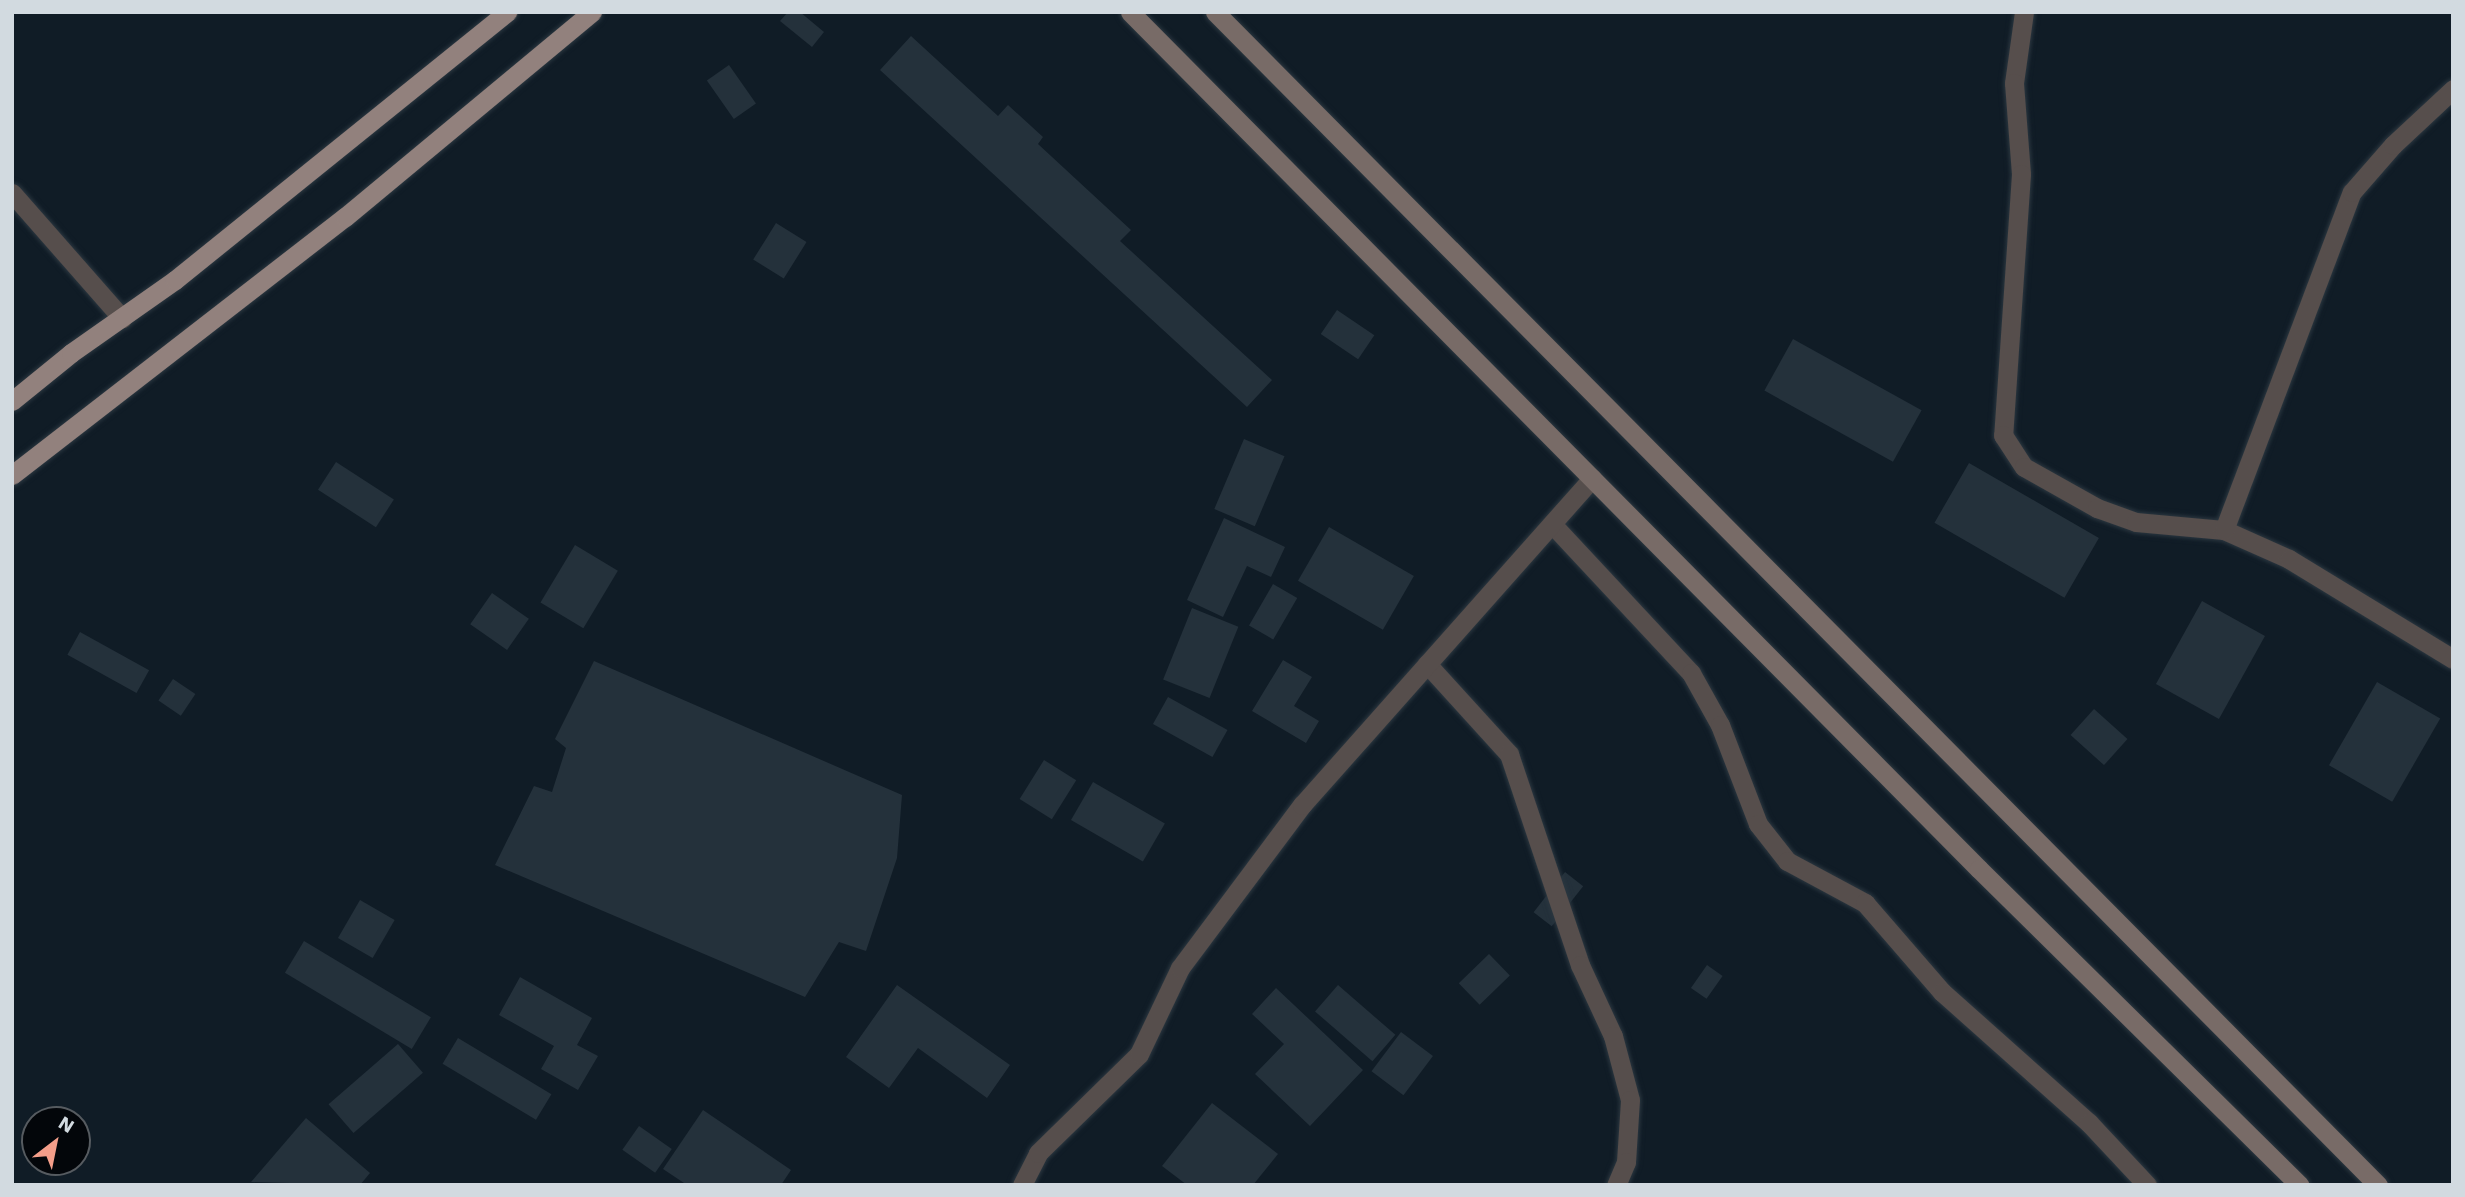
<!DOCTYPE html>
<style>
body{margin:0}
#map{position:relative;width:2465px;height:1197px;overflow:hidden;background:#101c26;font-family:"Work Sans",sans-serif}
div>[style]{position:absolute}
.building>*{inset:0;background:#24313b;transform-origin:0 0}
.roads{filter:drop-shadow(0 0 2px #2b3740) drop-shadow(0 0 2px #2b3740)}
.minor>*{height:19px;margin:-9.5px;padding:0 9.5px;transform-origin:9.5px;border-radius:9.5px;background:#564e4c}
.secondary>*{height:19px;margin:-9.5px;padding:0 9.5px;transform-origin:9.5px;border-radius:9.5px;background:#786b67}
.primary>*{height:19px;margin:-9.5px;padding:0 9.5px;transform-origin:9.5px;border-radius:9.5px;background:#92817d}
span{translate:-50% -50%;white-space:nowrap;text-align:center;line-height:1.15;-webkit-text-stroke:5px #03060a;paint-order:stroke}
.frame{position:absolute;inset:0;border:14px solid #d2dae0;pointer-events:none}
.north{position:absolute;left:21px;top:1106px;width:70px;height:70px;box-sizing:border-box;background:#03060a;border:2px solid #565b60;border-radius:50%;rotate:32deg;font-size:19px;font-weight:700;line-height:28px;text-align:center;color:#d2dae0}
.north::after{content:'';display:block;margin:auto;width:24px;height:32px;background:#f49e8a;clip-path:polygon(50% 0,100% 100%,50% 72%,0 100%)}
</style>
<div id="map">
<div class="building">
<i style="clip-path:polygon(788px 12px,800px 12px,824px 32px,812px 47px,780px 21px)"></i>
<i style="clip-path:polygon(911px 36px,998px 116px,1008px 105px,1043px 137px,1038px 144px,1131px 230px,1120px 241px,1272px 380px,1247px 407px,880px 70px)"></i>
<i style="left:729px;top:65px;width:47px;height:27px;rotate:55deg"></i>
<i style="left:776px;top:223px;width:36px;height:43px;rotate:32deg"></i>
<i style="left:1337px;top:310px;width:45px;height:29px;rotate:34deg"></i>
<i style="left:1793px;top:339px;width:147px;height:59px;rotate:29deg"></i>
<i style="left:1244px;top:439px;width:44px;height:76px;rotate:23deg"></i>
<i style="left:336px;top:462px;width:69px;height:33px;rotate:33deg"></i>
<i style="left:1969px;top:463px;width:150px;height:69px;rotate:30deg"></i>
<i style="clip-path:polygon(1224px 518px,1285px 547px,1271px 577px,1247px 566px,1223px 617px,1187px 600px)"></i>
<i style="left:1329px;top:527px;width:98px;height:62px;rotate:30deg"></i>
<i style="left:575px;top:545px;width:50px;height:67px;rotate:31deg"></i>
<i style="left:1273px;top:584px;width:28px;height:48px;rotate:30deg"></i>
<i style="left:492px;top:593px;width:45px;height:38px;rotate:35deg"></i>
<i style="left:2202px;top:601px;width:72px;height:95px;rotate:29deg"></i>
<i style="left:1192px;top:608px;width:50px;height:77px;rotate:22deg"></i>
<i style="left:80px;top:632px;width:79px;height:26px;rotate:29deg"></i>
<i style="clip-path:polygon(1283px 660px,1312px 677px,1294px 706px,1319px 721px,1306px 743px,1252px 711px)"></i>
<i style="clip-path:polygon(594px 661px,902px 795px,897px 858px,866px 951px,839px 942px,805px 997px,495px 865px,534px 786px,552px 792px,566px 748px,555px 739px)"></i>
<i style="left:173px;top:679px;width:27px;height:26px;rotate:34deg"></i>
<i style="left:2377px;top:682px;width:73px;height:96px;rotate:30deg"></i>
<i style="left:1168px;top:697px;width:68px;height:31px;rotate:29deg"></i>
<i style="left:2094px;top:709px;width:45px;height:35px;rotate:42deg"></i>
<i style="left:1044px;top:760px;width:38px;height:46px;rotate:32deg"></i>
<i style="left:1093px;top:782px;width:83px;height:44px;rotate:30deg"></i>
<i style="left:1565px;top:872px;width:23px;height:51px;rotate:38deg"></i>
<i style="left:360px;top:900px;width:40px;height:44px;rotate:30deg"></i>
<i style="left:304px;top:941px;width:148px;height:37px;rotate:31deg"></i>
<i style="left:1489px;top:954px;width:30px;height:42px;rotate:46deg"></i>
<i style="left:1707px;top:965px;width:19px;height:28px;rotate:35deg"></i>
<i style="clip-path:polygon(520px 977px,592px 1018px,577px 1045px,598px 1056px,578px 1090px,541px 1069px,554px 1046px,499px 1015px)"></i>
<i style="clip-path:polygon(897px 985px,1010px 1065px,987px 1098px,918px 1048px,889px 1088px,846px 1057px)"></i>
<i style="left:1338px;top:985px;width:76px;height:35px;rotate:41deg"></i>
<i style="clip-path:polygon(1276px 988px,1363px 1070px,1310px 1126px,1255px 1074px,1284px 1044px,1252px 1014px)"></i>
<i style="left:1401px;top:1032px;width:40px;height:49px;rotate:37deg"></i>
<i style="left:458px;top:1038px;width:109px;height:30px;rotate:31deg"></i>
<i style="left:398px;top:1044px;width:38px;height:92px;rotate:49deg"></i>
<i style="clip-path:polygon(1212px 1103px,1278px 1154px,1253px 1185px,1187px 1185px,1162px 1166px)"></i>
<i style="clip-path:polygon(703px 1110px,791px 1170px,781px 1185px,687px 1185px,663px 1169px)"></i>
<i style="clip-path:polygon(306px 1118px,370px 1173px,360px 1185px,251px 1182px)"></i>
<i style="left:639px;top:1126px;width:40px;height:29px;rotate:35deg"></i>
</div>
<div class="roads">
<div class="minor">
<i style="left:2024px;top:12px;width:72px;rotate:98deg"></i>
<i style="left:2014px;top:83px;width:91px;rotate:85.6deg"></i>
<i style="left:2021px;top:174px;width:262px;rotate:93.9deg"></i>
<i style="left:2003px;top:435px;width:38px;rotate:57deg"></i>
<i style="left:2024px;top:467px;width:84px;rotate:29.3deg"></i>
<i style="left:2097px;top:508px;width:41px;rotate:19.7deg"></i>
<i style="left:2136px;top:522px;width:88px;rotate:5.2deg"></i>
<i style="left:2224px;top:530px;width:71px;rotate:24deg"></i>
<i style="left:2289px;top:559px;width:192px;rotate:31.4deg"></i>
<i style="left:12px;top:193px;width:167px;rotate:48.7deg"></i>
<i style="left:1552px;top:524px;width:204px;rotate:47deg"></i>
<i style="left:1691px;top:673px;width:60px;rotate:60.9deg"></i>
<i style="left:1720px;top:725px;width:106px;rotate:69deg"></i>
<i style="left:1758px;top:824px;width:47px;rotate:51.9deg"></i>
<i style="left:1787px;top:861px;width:89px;rotate:28.3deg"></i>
<i style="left:1865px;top:903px;width:118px;rotate:49.1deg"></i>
<i style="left:1942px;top:992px;width:197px;rotate:41.7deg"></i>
<i style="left:2089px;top:1123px;width:85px;rotate:46.9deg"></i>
<i style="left:2224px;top:530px;width:361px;rotate:-69.3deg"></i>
<i style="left:2352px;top:192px;width:62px;rotate:-48.9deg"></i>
<i style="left:2393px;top:145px;width:82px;rotate:-43deg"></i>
<i style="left:1427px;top:664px;width:122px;rotate:47.7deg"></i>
<i style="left:1509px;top:754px;width:223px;rotate:71.4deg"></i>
<i style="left:1580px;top:965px;width:78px;rotate:65.1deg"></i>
<i style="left:1613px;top:1036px;width:66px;rotate:75.1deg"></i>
<i style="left:1630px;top:1100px;width:62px;rotate:93.7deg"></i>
<i style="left:1626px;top:1162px;width:25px;rotate:113deg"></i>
<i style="left:1022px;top:1185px;width:36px;rotate:-63deg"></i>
<i style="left:1038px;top:1153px;width:141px;rotate:-44.4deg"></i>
<i style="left:1139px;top:1054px;width:95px;rotate:-64.5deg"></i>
<i style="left:1180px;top:968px;width:204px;rotate:-53.2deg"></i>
<i style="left:1302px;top:805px;width:437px;rotate:-48.4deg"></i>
</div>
<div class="secondary">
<i style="left:1130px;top:12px;width:1206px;rotate:45.27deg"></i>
<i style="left:1979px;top:869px;width:450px;rotate:44.6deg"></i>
<i style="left:1215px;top:12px;width:1652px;rotate:45.25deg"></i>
</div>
<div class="primary">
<i style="left:12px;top:401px;width:76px;rotate:-39.1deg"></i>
<i style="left:71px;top:353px;width:127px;rotate:-35.1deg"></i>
<i style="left:175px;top:280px;width:427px;rotate:-38.9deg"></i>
<i style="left:12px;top:475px;width:421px;rotate:-37.8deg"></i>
<i style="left:345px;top:217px;width:321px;rotate:-39.7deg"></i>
</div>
</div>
<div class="frame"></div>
<div class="north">N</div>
</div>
